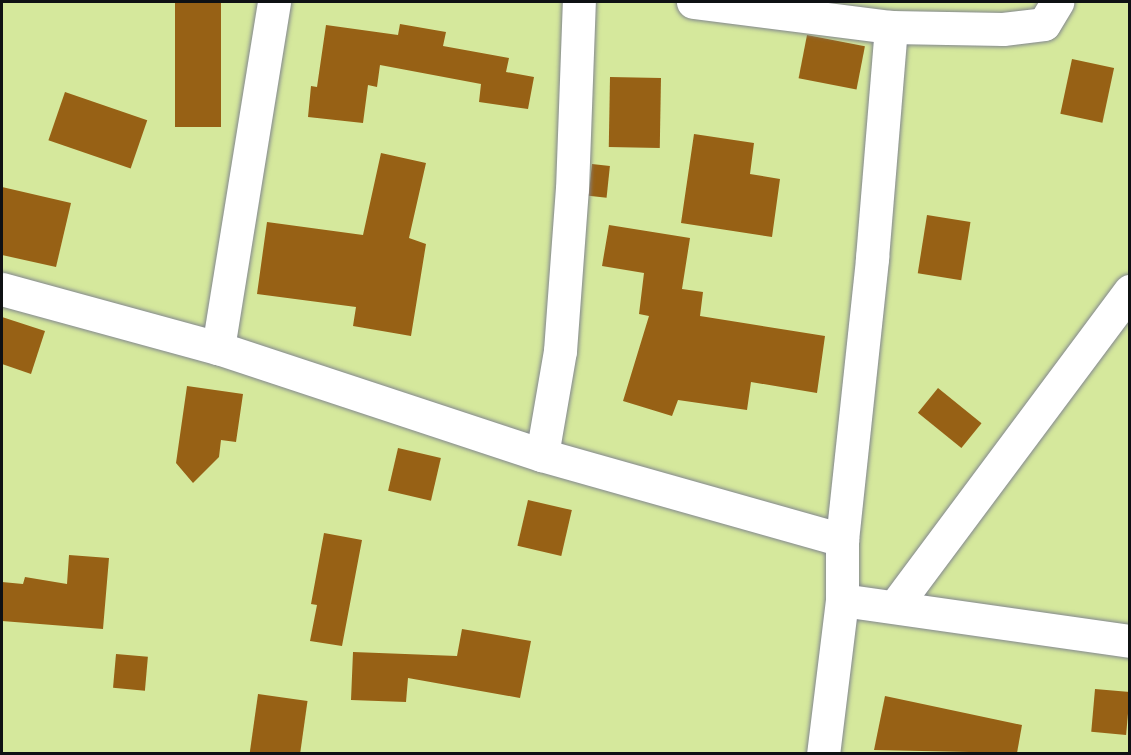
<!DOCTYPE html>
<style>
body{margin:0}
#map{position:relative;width:1131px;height:755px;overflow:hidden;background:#ecf1fa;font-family:"Noto Sans",sans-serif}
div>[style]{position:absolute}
.green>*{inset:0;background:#d5e89c;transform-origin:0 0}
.building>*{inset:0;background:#976115;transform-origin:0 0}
.roads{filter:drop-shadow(0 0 2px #82868e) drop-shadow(0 0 2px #82868e)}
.minor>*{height:33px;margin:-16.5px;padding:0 16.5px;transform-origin:16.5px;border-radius:16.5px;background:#fff}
span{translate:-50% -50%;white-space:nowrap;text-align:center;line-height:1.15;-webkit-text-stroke:4.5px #fff;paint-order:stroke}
.frame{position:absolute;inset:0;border:3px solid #0f1114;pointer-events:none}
</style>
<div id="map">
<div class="green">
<i style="left:2px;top:2px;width:1127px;height:751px"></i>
</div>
<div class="building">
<i style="left:175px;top:2px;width:46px;height:125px"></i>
<i style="clip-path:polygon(400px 24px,446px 32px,443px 46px,509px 58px,506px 72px,534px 77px,528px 109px,479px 102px,481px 84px,380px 65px,377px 87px,368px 85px,363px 123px,308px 117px,311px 86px,317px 87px,326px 25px,398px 35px)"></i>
<i style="left:807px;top:35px;width:59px;height:44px;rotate:11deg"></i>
<i style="left:1072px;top:59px;width:43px;height:56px;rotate:12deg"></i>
<i style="left:610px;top:77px;width:51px;height:70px;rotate:1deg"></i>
<i style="left:65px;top:92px;width:87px;height:51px;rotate:19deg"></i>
<i style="clip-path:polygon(694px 134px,754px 143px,750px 174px,780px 179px,772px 237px,681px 223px)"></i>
<i style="clip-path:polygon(381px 153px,426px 163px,409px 238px,426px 244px,411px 336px,353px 326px,356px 307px,257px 294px,267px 222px,363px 235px)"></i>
<i style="left:592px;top:164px;width:18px;height:32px;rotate:6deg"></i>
<i style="clip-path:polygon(2px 187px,71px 203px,56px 267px,2px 255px)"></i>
<i style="left:927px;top:215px;width:44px;height:59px;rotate:9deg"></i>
<i style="clip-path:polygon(609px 225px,690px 238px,682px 289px,703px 292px,700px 316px,825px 336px,817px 393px,751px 382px,747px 410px,678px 400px,672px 416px,623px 401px,649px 316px,639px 314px,644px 273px,602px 266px)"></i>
<i style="clip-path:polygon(2px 317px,45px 331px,31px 374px,2px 364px)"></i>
<i style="clip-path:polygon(187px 386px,243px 394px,236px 442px,221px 440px,219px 457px,193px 483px,176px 463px)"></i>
<i style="left:938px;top:388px;width:56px;height:32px;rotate:39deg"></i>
<i style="left:398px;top:448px;width:44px;height:44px;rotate:13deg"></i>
<i style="left:528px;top:500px;width:45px;height:47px;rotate:13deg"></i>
<i style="clip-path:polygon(324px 533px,362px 540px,342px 646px,310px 641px,317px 605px,311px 604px)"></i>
<i style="clip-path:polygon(69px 555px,109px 558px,103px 629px,2px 621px,2px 582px,23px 584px,25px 577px,67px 584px)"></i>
<i style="clip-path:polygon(462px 629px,531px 641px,520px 698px,408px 678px,406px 702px,351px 700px,353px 652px,457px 656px)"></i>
<i style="left:116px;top:654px;width:32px;height:34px;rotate:5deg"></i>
<i style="left:1095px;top:689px;width:35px;height:43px;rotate:5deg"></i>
<i style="left:258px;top:694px;width:50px;height:60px;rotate:8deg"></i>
<i style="clip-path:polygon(885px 696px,1022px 725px,1017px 753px,874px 750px)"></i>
</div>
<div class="roads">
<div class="minor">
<i style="left:693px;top:2px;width:200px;rotate:7.2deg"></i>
<i style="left:891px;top:27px;width:112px;rotate:1deg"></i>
<i style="left:1003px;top:29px;width:41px;rotate:-7deg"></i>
<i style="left:1044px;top:24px;width:26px;rotate:-59deg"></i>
<i style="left:2px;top:289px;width:224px;rotate:15.3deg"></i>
<i style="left:218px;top:348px;width:341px;rotate:18.3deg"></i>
<i style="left:542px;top:455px;width:312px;rotate:15.8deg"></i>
<i style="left:842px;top:540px;width:60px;rotate:90deg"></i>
<i style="left:842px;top:600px;width:155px;rotate:97deg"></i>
<i style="left:218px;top:348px;width:351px;rotate:-80.8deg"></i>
<i style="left:542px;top:455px;width:106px;rotate:-80.2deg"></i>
<i style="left:560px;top:351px;width:162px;rotate:-85.8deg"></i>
<i style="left:572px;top:189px;width:187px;rotate:-87.9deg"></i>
<i style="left:842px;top:540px;width:284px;rotate:-83.9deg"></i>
<i style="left:872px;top:258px;width:232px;rotate:-85.3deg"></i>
<i style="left:842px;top:600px;width:291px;rotate:8.1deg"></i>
<i style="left:895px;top:606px;width:393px;rotate:-53.3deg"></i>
</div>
</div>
<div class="frame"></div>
</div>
